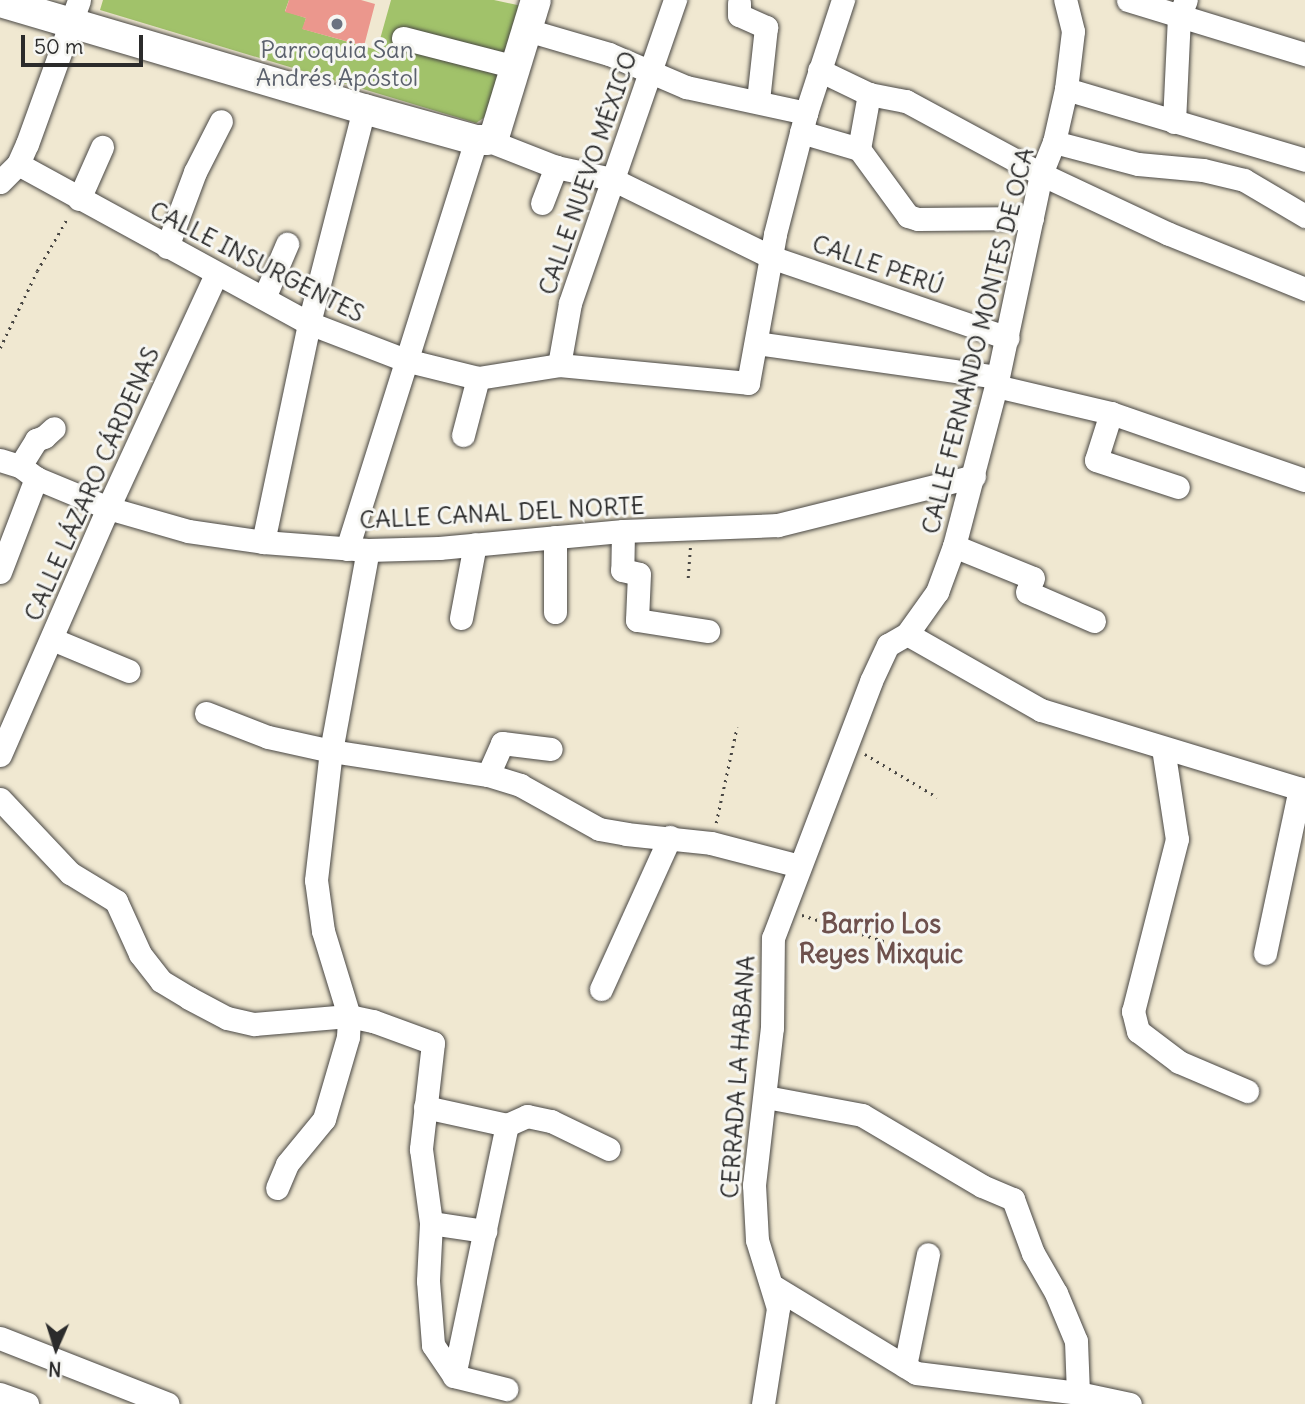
<!DOCTYPE html>
<meta charset="utf-8">
<style>
body{margin:0}
#map{position:relative;width:1305px;height:1404px;overflow:hidden;background:#f0e8d1;font-family:Delius,sans-serif}
div>[style]{position:absolute}
.green>*{inset:0;background:#a1c26a}
.building>*{inset:0;background:#eb978d}
.path>*{height:2.5px;margin-top:-1.25px;transform-origin:0;background:repeating-linear-gradient(90deg,#494744 0 2px,transparent 0 7px)}
.roads{filter:drop-shadow(0 0 2px #494744) drop-shadow(0 0 2px #494744)}
.minor>*{height:23px;margin:-11.5px;padding:0 11.5px;transform-origin:11.5px;border-radius:11.5px;background:#fff}
.major>*{height:30px;margin:-15px;padding:0 15px;transform-origin:15px;border-radius:15px;background:#fff}
.dots>*{width:19px;height:19px;translate:-50% -50%;box-sizing:border-box;border:4px solid #f6f6f2;border-radius:50%}
span{translate:-50% -50%;white-space:nowrap;text-align:center;line-height:1.15;-webkit-text-stroke:6px #f6f6f2;paint-order:stroke}
.worship-label{font-size:24px;color:#5b616d}
.street-label{font-size:24px;color:#2b2b2b}
.neighbourhood-label{font-size:26px;color:#6e514d;font-weight:700}
.north{position:absolute;left:21px;top:1313px;width:70px;height:70px;-webkit-text-stroke:5px #f6f6f2;paint-order:stroke;rotate:183deg;font-size:19px;font-weight:700;line-height:28px;text-align:center;color:#2b2b2b}
.north::after{content:'';display:block;margin:auto;width:24px;height:32px;background:#2b2b2b;clip-path:polygon(50% 0,100% 100%,50% 72%,0 100%)}
.scale{position:absolute;left:21px;top:35px;width:122px;height:32px;box-sizing:border-box;border:4px solid #2b2b2b;border-top:0;padding-left:9px;font-size:21px;line-height:24px;white-space:nowrap;color:#2b2b2b;-webkit-text-stroke:5px #f6f6f2;paint-order:stroke}
</style>
<div id="map">
<div class="green">
<i style="clip-path:polygon(103px 0,289px 0,285px 11px,306px 18px,303px 29px,377px 50px,391px 0,494px 0,522px 6px,491px 113px,476px 123px,100px 10px)"></i>
</div>
<div class="building">
<i style="clip-path:polygon(289px 0,361px 0,375px 4px,364px 46px,302px 29px,306px 18px,285px 12px)"></i>
</div>
<div class="path">
<i style="left:0;top:348px;width:85px;rotate:-64.3deg"></i>
<i style="left:37px;top:271px;width:62px;rotate:-60.1deg"></i>
<i style="left:688px;top:578px;width:31px;rotate:-86deg"></i>
<i style="left:865px;top:754px;width:84px;rotate:30.8deg"></i>
<i style="left:716px;top:823px;width:98px;rotate:-77.7deg"></i>
<i style="left:802px;top:915px;width:102px;rotate:17.7deg"></i>
</div>
<div class="roads">
<div class="minor">
<i style="left:1128px;top:0;width:185px;rotate:17deg"></i>
<i style="left:739px;top:3px;width:12px;rotate:90deg"></i>
<i style="left:739px;top:15px;width:30px;rotate:24deg"></i>
<i style="left:766px;top:27px;width:74px;rotate:96.2deg"></i>
<i style="left:527px;top:30px;width:85px;rotate:16.3deg"></i>
<i style="left:609px;top:54px;width:84px;rotate:23.2deg"></i>
<i style="left:686px;top:87px;width:123px;rotate:12.2deg"></i>
<i style="left:403px;top:38px;width:117px;rotate:14.4deg"></i>
<i style="left:819px;top:70px;width:55px;rotate:25.6deg"></i>
<i style="left:869px;top:94px;width:38px;rotate:11deg"></i>
<i style="left:906px;top:101px;width:153px;rotate:28.4deg"></i>
<i style="left:1041px;top:174px;width:141px;rotate:25.1deg"></i>
<i style="left:1169px;top:234px;width:147px;rotate:22deg"></i>
<i style="left:1066px;top:89px;width:249px;rotate:16.5deg"></i>
<i style="left:1174px;top:122px;width:105px;rotate:-87.3deg"></i>
<i style="left:1179px;top:17px;width:18px;rotate:-68deg"></i>
<i style="left:801px;top:132px;width:60px;rotate:16.3deg"></i>
<i style="left:859px;top:149px;width:83px;rotate:53.8deg"></i>
<i style="left:908px;top:216px;width:10px;rotate:17deg"></i>
<i style="left:918px;top:219px;width:114px;rotate:-0.5deg"></i>
<i style="left:487px;top:140px;width:74px;rotate:21.4deg"></i>
<i style="left:556px;top:167px;width:57px;rotate:12.1deg"></i>
<i style="left:612px;top:179px;width:177px;rotate:26.1deg"></i>
<i style="left:771px;top:257px;width:250px;rotate:18.9deg"></i>
<i style="left:1054px;top:142px;width:87px;rotate:14.7deg"></i>
<i style="left:1138px;top:164px;width:65px;rotate:5.3deg"></i>
<i style="left:1203px;top:170px;width:42px;rotate:13.7deg"></i>
<i style="left:1244px;top:180px;width:71px;rotate:30.5deg"></i>
<i style="left:859px;top:149px;width:56px;rotate:-79.7deg"></i>
<i style="left:18px;top:164px;width:332px;rotate:28.7deg"></i>
<i style="left:309px;top:323px;width:103px;rotate:21.1deg"></i>
<i style="left:405px;top:360px;width:75px;rotate:13.9deg"></i>
<i style="left:478px;top:378px;width:82px;rotate:-9.1deg"></i>
<i style="left:559px;top:365px;width:190px;rotate:5.4deg"></i>
<i style="left:748px;top:383px;width:151px;rotate:-79.7deg"></i>
<i style="left:775px;top:234px;width:125px;rotate:-75.6deg"></i>
<i style="left:806px;top:113px;width:119px;rotate:-71.9deg"></i>
<i style="left:0;top:182px;width:25px;rotate:-45deg"></i>
<i style="left:18px;top:164px;width:22px;rotate:-66deg"></i>
<i style="left:27px;top:144px;width:153px;rotate:-70.1deg"></i>
<i style="left:79px;top:199px;width:57px;rotate:-66.1deg"></i>
<i style="left:542px;top:203px;width:39px;rotate:-69deg"></i>
<i style="left:167px;top:247px;width:80px;rotate:-69.5deg"></i>
<i style="left:195px;top:172px;width:57px;rotate:-63deg"></i>
<i style="left:264px;top:298px;width:59px;rotate:-66.9deg"></i>
<i style="left:756px;top:343px;width:244px;rotate:8deg"></i>
<i style="left:559px;top:365px;width:63px;rotate:-79.9deg"></i>
<i style="left:570px;top:303px;width:321px;rotate:-70.9deg"></i>
<i style="left:996px;top:386px;width:118px;rotate:13.2deg"></i>
<i style="left:1111px;top:413px;width:205px;rotate:19.1deg"></i>
<i style="left:1111px;top:413px;width:49px;rotate:107.7deg"></i>
<i style="left:1096px;top:460px;width:86px;rotate:18.2deg"></i>
<i style="left:463px;top:435px;width:59px;rotate:-75.3deg"></i>
<i style="left:0;top:460px;width:21px;rotate:17deg"></i>
<i style="left:20px;top:466px;width:20px;rotate:37deg"></i>
<i style="left:36px;top:478px;width:78px;rotate:22.6deg"></i>
<i style="left:108px;top:508px;width:83px;rotate:16deg"></i>
<i style="left:188px;top:531px;width:76px;rotate:8.3deg"></i>
<i style="left:263px;top:542px;width:105px;rotate:4.4deg"></i>
<i style="left:368px;top:550px;width:71px;rotate:-1.6deg"></i>
<i style="left:439px;top:548px;width:185px;rotate:-5.3deg"></i>
<i style="left:623px;top:531px;width:155px;rotate:-2.2deg"></i>
<i style="left:778px;top:525px;width:202px;rotate:-14deg"></i>
<i style="left:20px;top:466px;width:31px;rotate:-58deg"></i>
<i style="left:36px;top:440px;width:9px;rotate:-21deg"></i>
<i style="left:44px;top:437px;width:13px;rotate:-42deg"></i>
<i style="left:623px;top:531px;width:39px;rotate:91deg"></i>
<i style="left:622px;top:570px;width:17px;rotate:13deg"></i>
<i style="left:639px;top:574px;width:46px;rotate:92.5deg"></i>
<i style="left:637px;top:620px;width:72px;rotate:8.8deg"></i>
<i style="left:263px;top:542px;width:224px;rotate:-78.1deg"></i>
<i style="left:309px;top:323px;width:221px;rotate:-75.6deg"></i>
<i style="left:954px;top:546px;width:85px;rotate:22.1deg"></i>
<i style="left:1033px;top:578px;width:15px;rotate:113deg"></i>
<i style="left:1027px;top:592px;width:73px;rotate:23.4deg"></i>
<i style="left:347px;top:549px;width:429px;rotate:-72.5deg"></i>
<i style="left:0;top:572px;width:101px;rotate:-69deg"></i>
<i style="left:555px;top:612px;width:75px;rotate:-90deg"></i>
<i style="left:461px;top:618px;width:75px;rotate:-79.3deg"></i>
<i style="left:907px;top:634px;width:154px;rotate:29.6deg"></i>
<i style="left:1041px;top:710px;width:276px;rotate:16.9deg"></i>
<i style="left:52px;top:639px;width:83px;rotate:22.6deg"></i>
<i style="left:206px;top:713px;width:66px;rotate:21.2deg"></i>
<i style="left:268px;top:737px;width:65px;rotate:12.5deg"></i>
<i style="left:331px;top:751px;width:159px;rotate:8.7deg"></i>
<i style="left:488px;top:775px;width:34px;rotate:17deg"></i>
<i style="left:520px;top:785px;width:90px;rotate:29.1deg"></i>
<i style="left:599px;top:829px;width:27px;rotate:10deg"></i>
<i style="left:626px;top:834px;width:85px;rotate:6deg"></i>
<i style="left:711px;top:843px;width:91px;rotate:14.6deg"></i>
<i style="left:1163px;top:748px;width:92px;rotate:81.3deg"></i>
<i style="left:1177px;top:839px;width:178px;rotate:104.3deg"></i>
<i style="left:1133px;top:1011px;width:21px;rotate:76deg"></i>
<i style="left:1138px;top:1031px;width:51px;rotate:37.1deg"></i>
<i style="left:1179px;top:1062px;width:74px;rotate:23.1deg"></i>
<i style="left:0;top:755px;width:270px;rotate:-66.4deg"></i>
<i style="left:108px;top:508px;width:258px;rotate:-65.2deg"></i>
<i style="left:488px;top:775px;width:35px;rotate:-66deg"></i>
<i style="left:502px;top:743px;width:49px;rotate:7deg"></i>
<i style="left:0;top:799px;width:102px;rotate:46.6deg"></i>
<i style="left:70px;top:873px;width:54px;rotate:31.3deg"></i>
<i style="left:116px;top:901px;width:58px;rotate:65.6deg"></i>
<i style="left:140px;top:954px;width:34px;rotate:52deg"></i>
<i style="left:161px;top:981px;width:33px;rotate:31deg"></i>
<i style="left:189px;top:998px;width:43px;rotate:27.8deg"></i>
<i style="left:227px;top:1018px;width:28px;rotate:13deg"></i>
<i style="left:254px;top:1024px;width:95px;rotate:-4.8deg"></i>
<i style="left:349px;top:1016px;width:25px;rotate:12deg"></i>
<i style="left:373px;top:1021px;width:64px;rotate:20.1deg"></i>
<i style="left:433px;top:1043px;width:107px;rotate:96.5deg"></i>
<i style="left:421px;top:1149px;width:75px;rotate:82.3deg"></i>
<i style="left:431px;top:1223px;width:58px;rotate:93deg"></i>
<i style="left:428px;top:1281px;width:64px;rotate:85.5deg"></i>
<i style="left:433px;top:1345px;width:37px;rotate:56deg"></i>
<i style="left:454px;top:1376px;width:54px;rotate:14deg"></i>
<i style="left:1265px;top:953px;width:168px;rotate:-78deg"></i>
<i style="left:601px;top:989px;width:167px;rotate:-65.6deg"></i>
<i style="left:766px;top:1097px;width:98px;rotate:10.6deg"></i>
<i style="left:862px;top:1115px;width:139px;rotate:30.6deg"></i>
<i style="left:982px;top:1186px;width:34px;rotate:23deg"></i>
<i style="left:1013px;top:1199px;width:58px;rotate:69.7deg"></i>
<i style="left:1033px;top:1253px;width:46px;rotate:60.1deg"></i>
<i style="left:1056px;top:1293px;width:52px;rotate:67.4deg"></i>
<i style="left:1076px;top:1341px;width:52px;rotate:87.8deg"></i>
<i style="left:425px;top:1107px;width:84px;rotate:12.4deg"></i>
<i style="left:507px;top:1125px;width:22px;rotate:-24deg"></i>
<i style="left:527px;top:1116px;width:25px;rotate:12deg"></i>
<i style="left:551px;top:1121px;width:64px;rotate:25.8deg"></i>
<i style="left:277px;top:1188px;width:26px;rotate:-67deg"></i>
<i style="left:287px;top:1164px;width:58px;rotate:-50.6deg"></i>
<i style="left:324px;top:1119px;width:85px;rotate:-73.7deg"></i>
<i style="left:348px;top:1037px;width:21px;rotate:-87deg"></i>
<i style="left:349px;top:1016px;width:89px;rotate:-107deg"></i>
<i style="left:323px;top:931px;width:51px;rotate:-97.8deg"></i>
<i style="left:316px;top:880px;width:130px;rotate:-83.4deg"></i>
<i style="left:331px;top:751px;width:204px;rotate:-79.6deg"></i>
<i style="left:431px;top:1223px;width:55px;rotate:8.4deg"></i>
<i style="left:773px;top:1286px;width:167px;rotate:31.3deg"></i>
<i style="left:916px;top:1373px;width:163px;rotate:7deg"></i>
<i style="left:1078px;top:1393px;width:53px;rotate:11.9deg"></i>
<i style="left:0;top:1338px;width:180px;rotate:21.4deg"></i>
<i style="left:905px;top:1366px;width:114px;rotate:-78.4deg"></i>
<i style="left:454px;top:1376px;width:257px;rotate:-78.1deg"></i>
<i style="left:0;top:1394px;width:29px;rotate:20deg"></i>
<i style="left:763px;top:1404px;width:97px;rotate:-81.1deg"></i>
<i style="left:778px;top:1308px;width:71px;rotate:-107.2deg"></i>
<i style="left:757px;top:1240px;width:55px;rotate:-93.1deg"></i>
<i style="left:754px;top:1185px;width:158px;rotate:-83.5deg"></i>
<i style="left:772px;top:1028px;width:90px;rotate:-89.4deg"></i>
<i style="left:773px;top:938px;width:275px;rotate:-69.1deg"></i>
<i style="left:871px;top:681px;width:40px;rotate:-65deg"></i>
<i style="left:888px;top:645px;width:22px;rotate:-30deg"></i>
<i style="left:907px;top:634px;width:52px;rotate:-54.5deg"></i>
<i style="left:937px;top:592px;width:49px;rotate:-69.7deg"></i>
<i style="left:954px;top:546px;width:165px;rotate:-75.3deg"></i>
<i style="left:996px;top:386px;width:217px;rotate:-78deg"></i>
<i style="left:1041px;top:174px;width:35px;rotate:-68deg"></i>
<i style="left:1054px;top:142px;width:54px;rotate:-77.2deg"></i>
<i style="left:1066px;top:89px;width:58px;rotate:-83.1deg"></i>
<i style="left:1073px;top:31px;width:32px;rotate:-104deg"></i>
</div>
<div class="major">
<i style="left:0;top:2px;width:379px;rotate:16.4deg"></i>
<i style="left:364px;top:109px;width:116px;rotate:15.5deg"></i>
<i style="left:476px;top:140px;width:11px"></i>
<i style="left:487px;top:140px;width:10px;rotate:-37deg"></i>
<i style="left:495px;top:134px;width:140px;rotate:-73deg"></i>
</div>
</div>
<div class="dots">
<i style="left:337px;top:24px;background:#6b7280"></i>
</div>
<div class="worship-label">
<span style="left:337px;top:64px">Parroquia San<br>Andrés Apóstol</span>
</div>
<div class="street-label">
<span style="left:588px;top:173px;rotate:-71deg">CALLE NUEVO MÉXICO</span>
<span style="left:257px;top:262px;rotate:27deg">CALLE INSURGENTES</span>
<span style="left:878px;top:265px;rotate:19deg">CALLE PERÚ</span>
<span style="left:978px;top:341px;rotate:-76deg">CALLE FERNANDO MONTES DE OCA</span>
<span style="left:92px;top:484px;rotate:-66deg">CALLE LÁZARO CÁRDENAS</span>
<span style="left:502px;top:513px;rotate:-3deg">CALLE CANAL DEL NORTE</span>
<span style="left:738px;top:1077px;rotate:-86deg">CERRADA LA HABANA</span>
</div>
<div class="neighbourhood-label">
<span style="left:881px;top:939px">Barrio Los<br>Reyes Mixquic</span>
</div>
<div class="north">N</div>
<div class="scale">50 m</div>
</div>
